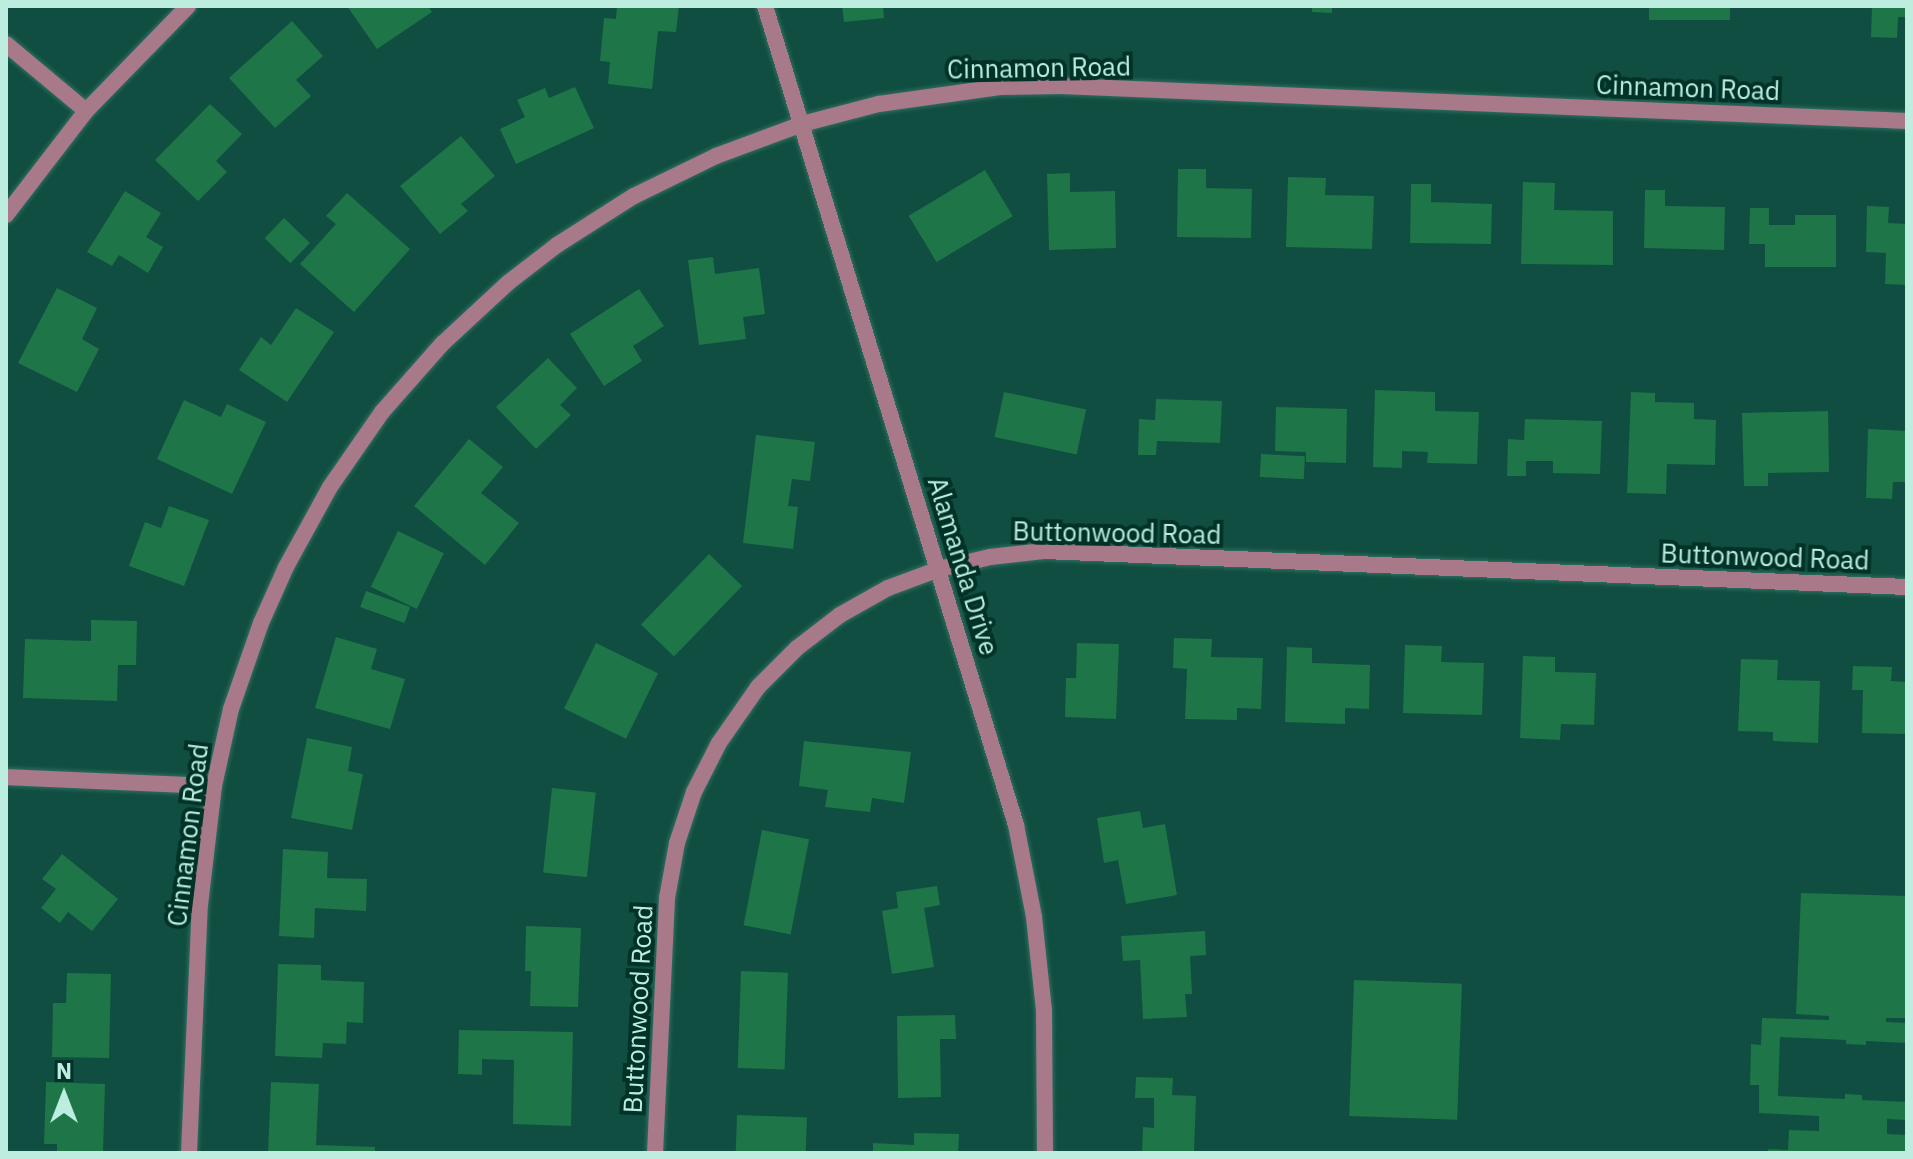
<!DOCTYPE html>
<style>
body{margin:0}
#map{position:relative;width:1913px;height:1159px;overflow:hidden;background:#104e41;font-family:"IBM Plex Sans",sans-serif}
div>[style]{position:absolute}
.building>*{inset:0;background:#1d7548;transform-origin:0 0}
.roads{filter:drop-shadow(0 0 2px #326e61) drop-shadow(0 0 2px #326e61)}
.minor>*{height:16px;margin:-8px;padding:0 8px;transform-origin:8px;border-radius:8px;background:#a77989}
span{translate:-50% -50%;white-space:nowrap;text-align:center;line-height:1.15;-webkit-text-stroke:8px #003228;paint-order:stroke}
.street-label{font-size:26px;color:#bceddf}
.frame{position:absolute;inset:0;border:8px solid #bceddf;pointer-events:none}
.north{position:absolute;left:24px;top:1055px;width:80px;height:80px;-webkit-text-stroke:6px #003228;paint-order:stroke;rotate:0deg;font-size:22px;font-weight:700;line-height:32px;text-align:center;color:#bceddf}
.north::after{content:'';display:block;margin:auto;width:28px;height:36px;background:#bceddf;clip-path:polygon(50% 0,100% 100%,50% 72%,0 100%)}
</style>
<div id="map">
<div class="building">
<i style="clip-path:polygon(347px 6px,428px 6px,432px 12px,377px 49px)"></i>
<i style="clip-path:polygon(617px 6px,679px 6px,676px 32px,658px 31px,652px 89px,608px 84px,610px 62px,600px 61px,604px 18px,616px 19px)"></i>
<i style="clip-path:polygon(842px 6px,883px 6px,884px 18px,844px 22px)"></i>
<i style="clip-path:polygon(1312px 6px,1332px 6px,1332px 13px,1312px 12px)"></i>
<i style="left:1649px;top:6px;width:81px;height:14px"></i>
<i style="clip-path:polygon(1872px 6px,1907px 6px,1907px 17px,1898px 17px,1897px 38px,1871px 37px)"></i>
<i style="clip-path:polygon(292px 21px,323px 56px,296px 80px,311px 96px,275px 128px,229px 78px)"></i>
<i style="clip-path:polygon(575px 87px,594px 128px,516px 164px,500px 129px,525px 117px,517px 100px,545px 88px,549px 98px)"></i>
<i style="clip-path:polygon(210px 104px,242px 134px,216px 161px,227px 172px,198px 201px,155px 160px)"></i>
<i style="clip-path:polygon(461px 136px,495px 176px,461px 204px,468px 211px,440px 234px,400px 186px)"></i>
<i style="clip-path:polygon(1178px 169px,1206px 169px,1206px 188px,1252px 189px,1251px 238px,1177px 237px)"></i>
<i style="left:985px;top:170px;width:54px;height:89px;rotate:59deg"></i>
<i style="clip-path:polygon(1070px 173px,1070px 192px,1115px 191px,1116px 248px,1049px 250px,1047px 174px)"></i>
<i style="clip-path:polygon(1288px 177px,1326px 178px,1325px 195px,1374px 196px,1372px 249px,1286px 247px)"></i>
<i style="clip-path:polygon(1523px 182px,1555px 183px,1554px 210px,1613px 211px,1613px 265px,1521px 264px)"></i>
<i style="clip-path:polygon(1411px 184px,1431px 184px,1431px 202px,1492px 204px,1491px 244px,1410px 243px)"></i>
<i style="clip-path:polygon(1645px 190px,1665px 190px,1665px 206px,1725px 207px,1724px 250px,1644px 248px)"></i>
<i style="clip-path:polygon(125px 191px,161px 213px,146px 237px,163px 247px,148px 273px,119px 255px,112px 266px,87px 252px)"></i>
<i style="clip-path:polygon(347px 193px,410px 249px,354px 312px,300px 264px,336px 224px,326px 216px)"></i>
<i style="clip-path:polygon(1867px 206px,1889px 207px,1888px 223px,1907px 224px,1907px 285px,1885px 284px,1886px 253px,1866px 252px)"></i>
<i style="clip-path:polygon(1750px 208px,1769px 208px,1769px 225px,1795px 225px,1795px 215px,1836px 215px,1836px 267px,1765px 267px,1765px 244px,1749px 244px)"></i>
<i style="left:284px;top:218px;width:36px;height:28px;rotate:44deg"></i>
<i style="clip-path:polygon(713px 257px,715px 274px,759px 268px,765px 314px,743px 317px,746px 339px,699px 345px,688px 260px)"></i>
<i style="clip-path:polygon(57px 288px,97px 308px,82px 339px,99px 349px,77px 392px,18px 363px)"></i>
<i style="clip-path:polygon(639px 289px,664px 326px,633px 346px,642px 361px,604px 386px,570px 334px)"></i>
<i style="clip-path:polygon(296px 308px,334px 332px,287px 402px,239px 370px,261px 337px,271px 345px)"></i>
<i style="clip-path:polygon(548px 358px,577px 388px,560px 405px,571px 415px,536px 449px,496px 407px)"></i>
<i style="clip-path:polygon(1375px 390px,1435px 392px,1435px 411px,1479px 412px,1477px 464px,1427px 463px,1428px 452px,1402px 451px,1402px 468px,1373px 467px)"></i>
<i style="left:1004px;top:392px;width:84px;height:46px;rotate:12deg"></i>
<i style="clip-path:polygon(1631px 392px,1655px 393px,1655px 402px,1694px 403px,1694px 419px,1716px 420px,1715px 465px,1667px 464px,1666px 494px,1627px 493px)"></i>
<i style="clip-path:polygon(1156px 399px,1222px 401px,1220px 443px,1157px 441px,1156px 455px,1138px 455px,1139px 419px,1155px 420px)"></i>
<i style="clip-path:polygon(184px 400px,221px 417px,227px 404px,266px 422px,232px 494px,157px 459px)"></i>
<i style="clip-path:polygon(1276px 407px,1347px 409px,1346px 463px,1306px 462px,1306px 452px,1275px 451px)"></i>
<i style="clip-path:polygon(1828px 411px,1829px 472px,1768px 473px,1768px 486px,1744px 486px,1742px 413px)"></i>
<i style="clip-path:polygon(1525px 419px,1602px 421px,1600px 474px,1553px 473px,1553px 461px,1526px 461px,1526px 476px,1507px 476px,1508px 439px,1524px 440px)"></i>
<i style="clip-path:polygon(1868px 429px,1907px 431px,1907px 482px,1893px 482px,1892px 499px,1866px 498px)"></i>
<i style="clip-path:polygon(756px 435px,815px 442px,810px 481px,792px 479px,788px 506px,798px 507px,793px 549px,743px 543px)"></i>
<i style="clip-path:polygon(469px 439px,503px 467px,481px 493px,519px 523px,485px 565px,414px 506px)"></i>
<i style="left:1261px;top:454px;width:44px;height:23px;rotate:3deg"></i>
<i style="clip-path:polygon(169px 506px,209px 520px,184px 586px,129px 566px,145px 522px,161px 528px)"></i>
<i style="left:398px;top:531px;width:51px;height:62px;rotate:26deg"></i>
<i style="left:709px;top:554px;width:46px;height:98px;rotate:44deg"></i>
<i style="left:366px;top:591px;width:47px;height:17px;rotate:20deg"></i>
<i style="clip-path:polygon(91px 620px,137px 621px,136px 665px,118px 665px,117px 701px,23px 698px,25px 639px,91px 641px)"></i>
<i style="clip-path:polygon(336px 637px,377px 649px,371px 669px,405px 679px,390px 729px,315px 708px)"></i>
<i style="clip-path:polygon(1174px 638px,1212px 639px,1211px 657px,1263px 658px,1261px 709px,1237px 708px,1237px 720px,1185px 719px,1187px 669px,1173px 668px)"></i>
<i style="left:596px;top:643px;width:69px;height:73px;rotate:26deg"></i>
<i style="clip-path:polygon(1077px 643px,1119px 644px,1116px 719px,1065px 717px,1066px 678px,1076px 678px)"></i>
<i style="clip-path:polygon(1405px 645px,1442px 646px,1441px 662px,1484px 663px,1482px 715px,1403px 713px)"></i>
<i style="clip-path:polygon(1287px 647px,1312px 648px,1312px 663px,1370px 665px,1369px 709px,1345px 708px,1345px 724px,1285px 722px)"></i>
<i style="clip-path:polygon(1523px 656px,1555px 657px,1555px 672px,1596px 673px,1594px 725px,1561px 724px,1560px 740px,1520px 738px)"></i>
<i style="clip-path:polygon(1741px 659px,1778px 660px,1777px 680px,1820px 681px,1818px 743px,1773px 741px,1773px 732px,1738px 731px)"></i>
<i style="clip-path:polygon(1853px 666px,1892px 667px,1891px 681px,1907px 682px,1907px 734px,1862px 733px,1863px 690px,1852px 690px)"></i>
<i style="clip-path:polygon(307px 738px,352px 747px,348px 771px,363px 774px,352px 830px,291px 818px)"></i>
<i style="clip-path:polygon(804px 741px,911px 752px,904px 803px,872px 798px,870px 812px,825px 807px,828px 790px,799px 786px)"></i>
<i style="left:552px;top:788px;width:44px;height:85px;rotate:6deg"></i>
<i style="clip-path:polygon(1140px 811px,1143px 828px,1165px 824px,1177px 895px,1126px 904px,1118px 860px,1104px 863px,1097px 818px)"></i>
<i style="left:762px;top:830px;width:48px;height:97px;rotate:11deg"></i>
<i style="clip-path:polygon(283px 849px,328px 852px,327px 878px,367px 879px,366px 911px,315px 908px,314px 938px,279px 936px)"></i>
<i style="clip-path:polygon(62px 854px,118px 899px,92px 931px,68px 912px,60px 923px,41px 908px,56px 889px,42px 879px)"></i>
<i style="clip-path:polygon(937px 886px,940px 905px,924px 908px,934px 967px,892px 974px,882px 911px,898px 908px,896px 892px)"></i>
<i style="clip-path:polygon(1801px 893px,1907px 896px,1907px 1018px,1886px 1018px,1886px 1022px,1907px 1023px,1907px 1043px,1866px 1041px,1866px 1045px,1846px 1044px,1846px 1040px,1780px 1037px,1778px 1096px,1845px 1099px,1845px 1094px,1862px 1095px,1862px 1100px,1907px 1102px,1907px 1120px,1887px 1119px,1887px 1134px,1907px 1135px,1907px 1153px,1768px 1153px,1768px 1149px,1788px 1150px,1789px 1130px,1819px 1131px,1819px 1116px,1759px 1113px,1759px 1085px,1750px 1085px,1751px 1044px,1761px 1045px,1762px 1018px,1829px 1020px,1829px 1016px,1796px 1014px)"></i>
<i style="clip-path:polygon(526px 926px,581px 928px,578px 1007px,530px 1006px,531px 971px,525px 971px)"></i>
<i style="clip-path:polygon(1205px 931px,1206px 955px,1190px 956px,1192px 994px,1185px 994px,1187px 1017px,1143px 1019px,1140px 960px,1123px 961px,1121px 936px)"></i>
<i style="clip-path:polygon(278px 964px,321px 965px,321px 980px,364px 982px,363px 1023px,347px 1022px,346px 1044px,323px 1043px,322px 1058px,275px 1056px)"></i>
<i style="left:741px;top:971px;width:47px;height:97px;rotate:2deg"></i>
<i style="clip-path:polygon(67px 973px,111px 974px,109px 1058px,52px 1057px,53px 1003px,66px 1003px)"></i>
<i style="left:1354px;top:980px;width:108px;height:136px;rotate:2deg"></i>
<i style="clip-path:polygon(955px 1015px,956px 1039px,940px 1039px,941px 1097px,898px 1098px,897px 1016px)"></i>
<i style="clip-path:polygon(459px 1030px,573px 1032px,571px 1126px,513px 1124px,514px 1060px,482px 1059px,482px 1075px,458px 1074px)"></i>
<i style="clip-path:polygon(1136px 1077px,1173px 1078px,1172px 1095px,1196px 1096px,1194px 1153px,1142px 1153px,1143px 1127px,1154px 1128px,1154px 1098px,1135px 1098px)"></i>
<i style="clip-path:polygon(46px 1082px,105px 1084px,103px 1153px,57px 1153px,57px 1144px,44px 1144px)"></i>
<i style="clip-path:polygon(271px 1082px,319px 1084px,316px 1145px,375px 1147px,375px 1153px,268px 1153px)"></i>
<i style="left:737px;top:1115px;width:70px;height:38px;rotate:2deg"></i>
<i style="clip-path:polygon(914px 1133px,959px 1134px,958px 1153px,873px 1153px,873px 1143px,914px 1145px)"></i>
</div>
<div class="roads">
<div class="minor">
<i style="left:765px;top:6px;width:857px;rotate:72.96deg"></i>
<i style="left:1016px;top:825px;width:94px;rotate:78.9deg"></i>
<i style="left:1034px;top:917px;width:94px;rotate:83.9deg"></i>
<i style="left:1044px;top:1010px;width:143px;rotate:89.6deg"></i>
<i style="left:6px;top:44px;width:104px;rotate:39.9deg"></i>
<i style="left:6px;top:215px;width:131px;rotate:-52.4deg"></i>
<i style="left:86px;top:111px;width:146px;rotate:-45.8deg"></i>
<i style="left:6px;top:777px;width:208px;rotate:2.5deg"></i>
<i style="left:189px;top:1153px;width:248px;rotate:-87.5deg"></i>
<i style="left:200px;top:905px;width:120px;rotate:-83.3deg"></i>
<i style="left:214px;top:786px;width:79px;rotate:-77.6deg"></i>
<i style="left:231px;top:709px;width:91px;rotate:-70.8deg"></i>
<i style="left:261px;top:623px;width:61px;rotate:-65.9deg"></i>
<i style="left:286px;top:567px;width:91px;rotate:-61.2deg"></i>
<i style="left:330px;top:487px;width:91px;rotate:-55.3deg"></i>
<i style="left:382px;top:412px;width:91px;rotate:-48.6deg"></i>
<i style="left:442px;top:344px;width:91px;rotate:-42.8deg"></i>
<i style="left:509px;top:282px;width:61px;rotate:-37.6deg"></i>
<i style="left:557px;top:245px;width:91px;rotate:-32.5deg"></i>
<i style="left:634px;top:196px;width:91px;rotate:-26deg"></i>
<i style="left:716px;top:156px;width:92px;rotate:-20.4deg"></i>
<i style="left:802px;top:124px;width:80px;rotate:-14.6deg"></i>
<i style="left:879px;top:104px;width:122px;rotate:-8deg"></i>
<i style="left:1000px;top:87px;width:61px;rotate:-0.9deg"></i>
<i style="left:1061px;top:86px;width:847px;rotate:2.37deg"></i>
<i style="left:655px;top:1153px;width:255px;rotate:-87.3deg"></i>
<i style="left:667px;top:898px;width:56px;rotate:-79.7deg"></i>
<i style="left:677px;top:843px;width:54px;rotate:-71.6deg"></i>
<i style="left:694px;top:792px;width:55px;rotate:-63deg"></i>
<i style="left:719px;top:743px;width:68px;rotate:-55.1deg"></i>
<i style="left:758px;top:687px;width:55px;rotate:-45deg"></i>
<i style="left:797px;top:648px;width:54px;rotate:-37.5deg"></i>
<i style="left:840px;top:615px;width:55px;rotate:-29.4deg"></i>
<i style="left:888px;top:588px;width:54px;rotate:-20.4deg"></i>
<i style="left:939px;top:569px;width:52px;rotate:-13.2deg"></i>
<i style="left:990px;top:557px;width:54px;rotate:-6.3deg"></i>
<i style="left:1044px;top:551px;width:864px;rotate:2.39deg"></i>
</div>
</div>
<div class="street-label">
<span style="left:1039px;top:68px;rotate:-1deg">Cinnamon Road</span>
<span style="left:1688px;top:88px;rotate:2deg">Cinnamon Road</span>
<span style="left:1117px;top:533px;rotate:1deg">Buttonwood Road</span>
<span style="left:1765px;top:557px;rotate:2deg">Buttonwood Road</span>
<span style="left:963px;top:566px;rotate:73deg">Alamanda Drive</span>
<span style="left:188px;top:835px;rotate:-83deg">Cinnamon Road</span>
<span style="left:638px;top:1009px;rotate:-87deg">Buttonwood Road</span>
</div>
<div class="frame"></div>
<div class="north">N</div>
</div>
